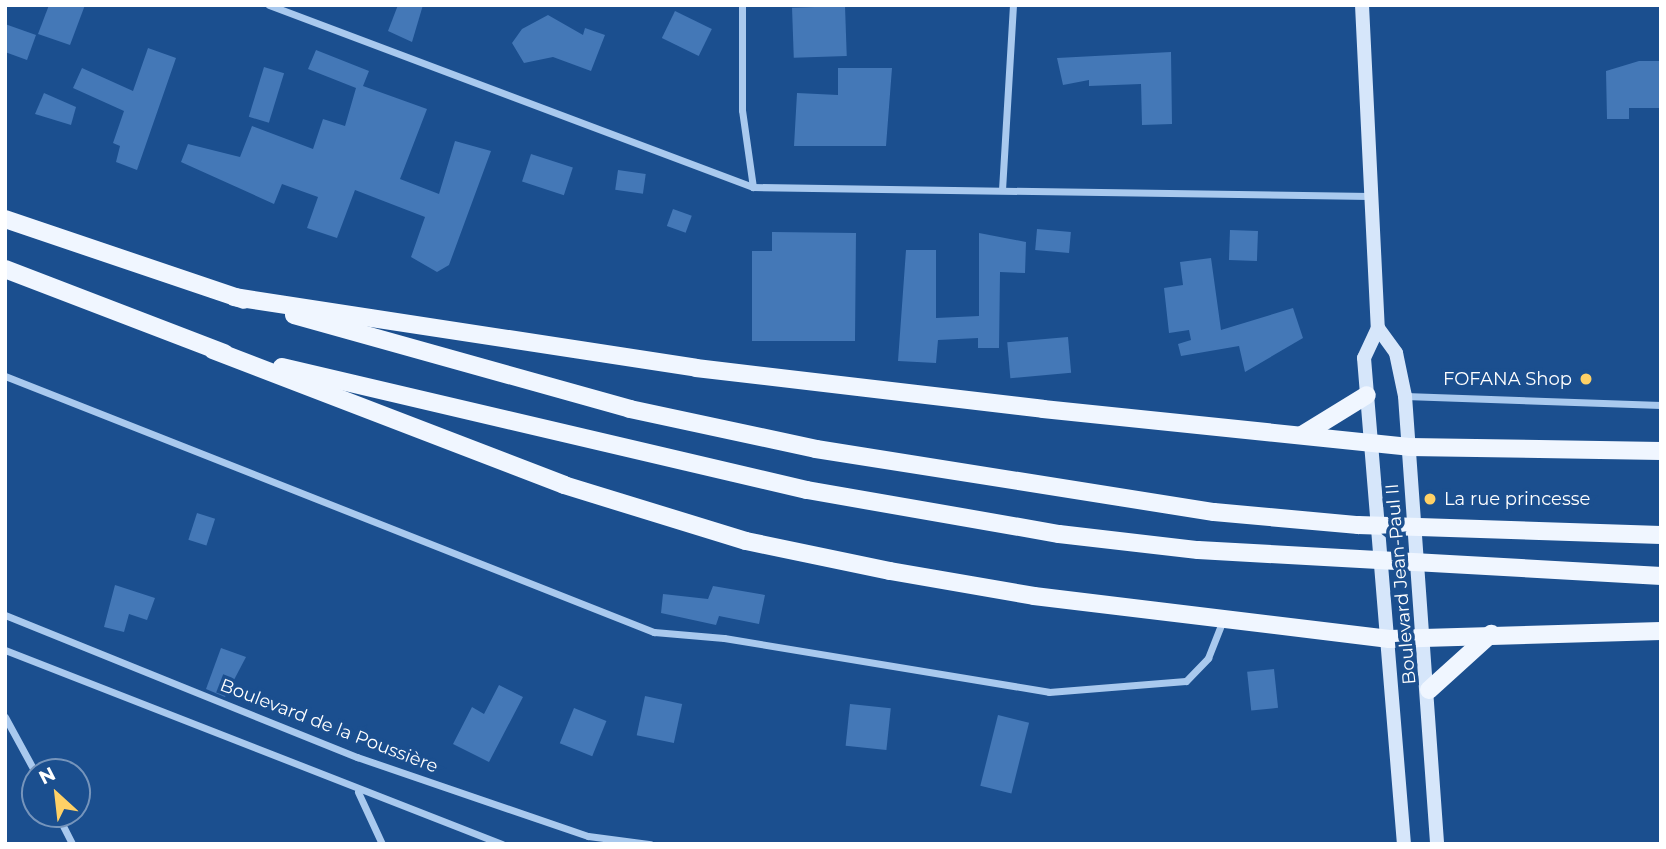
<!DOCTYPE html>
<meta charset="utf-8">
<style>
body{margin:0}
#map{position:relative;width:1666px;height:849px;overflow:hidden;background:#1b4f8f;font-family:Montserrat,sans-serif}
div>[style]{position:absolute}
.building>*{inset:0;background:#4478b7;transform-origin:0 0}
.street>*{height:7px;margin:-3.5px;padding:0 3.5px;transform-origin:3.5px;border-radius:3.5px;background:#a9c9ee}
.secondary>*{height:14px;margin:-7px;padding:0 7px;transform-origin:7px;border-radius:7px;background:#d6e6fa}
.primary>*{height:18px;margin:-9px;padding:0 9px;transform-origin:9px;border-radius:9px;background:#f0f6ff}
.primary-bridge>*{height:18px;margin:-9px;padding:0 9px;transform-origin:9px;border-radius:9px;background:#f0f6ff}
.dots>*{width:19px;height:19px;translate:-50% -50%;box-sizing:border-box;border:4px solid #1b4f8f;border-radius:50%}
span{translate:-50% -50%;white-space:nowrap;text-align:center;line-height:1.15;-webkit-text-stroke:7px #1b4f8f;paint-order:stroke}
.poi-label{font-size:18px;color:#fff}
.right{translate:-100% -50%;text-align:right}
.left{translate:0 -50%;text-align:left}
.street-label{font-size:18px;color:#fff}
.frame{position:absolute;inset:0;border:7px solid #fff;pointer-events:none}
.north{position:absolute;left:21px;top:758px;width:70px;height:70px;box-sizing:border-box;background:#1b4f8f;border:2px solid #7695bc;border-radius:50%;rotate:333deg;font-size:19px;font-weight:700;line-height:28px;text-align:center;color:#fff}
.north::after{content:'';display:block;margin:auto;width:24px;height:32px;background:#ffd166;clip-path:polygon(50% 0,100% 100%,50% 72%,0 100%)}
</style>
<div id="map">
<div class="building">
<i style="clip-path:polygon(49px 5px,85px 5px,70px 45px,38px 34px)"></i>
<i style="clip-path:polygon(398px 5px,423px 5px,412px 42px,388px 31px)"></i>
<i style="left:845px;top:6px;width:50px;height:53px;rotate:88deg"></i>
<i style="left:675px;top:11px;width:41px;height:30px;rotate:26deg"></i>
<i style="clip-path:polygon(548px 15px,583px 35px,585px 28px,605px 35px,591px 71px,553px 57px,524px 63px,512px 43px,522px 29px)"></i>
<i style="clip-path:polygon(5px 24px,36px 35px,27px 60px,5px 52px)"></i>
<i style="clip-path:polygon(148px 48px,176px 58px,137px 170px,116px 162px,120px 146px,113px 143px,124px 111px,73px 88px,82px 68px,133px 91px)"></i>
<i style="clip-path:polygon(316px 50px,369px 71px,363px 86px,427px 109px,400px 179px,439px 194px,455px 141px,491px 151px,449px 265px,437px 272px,411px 257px,425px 217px,355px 190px,337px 238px,307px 228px,318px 197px,282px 184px,274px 204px,181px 162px,188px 144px,240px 157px,252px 126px,313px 149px,323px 119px,345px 126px,356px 88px,308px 69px)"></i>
<i style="clip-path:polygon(1171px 52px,1172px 124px,1142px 125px,1141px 84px,1089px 86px,1089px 80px,1063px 85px,1057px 58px)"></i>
<i style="clip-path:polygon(1639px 61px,1661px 61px,1661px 108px,1629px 108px,1629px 119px,1607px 119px,1606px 71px)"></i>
<i style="left:264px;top:67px;width:21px;height:52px;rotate:17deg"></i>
<i style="clip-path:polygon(838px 68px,892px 68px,886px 146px,794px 146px,797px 93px,838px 95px)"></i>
<i style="clip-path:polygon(44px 93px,76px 107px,71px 125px,35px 114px)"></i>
<i style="left:531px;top:154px;width:44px;height:29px;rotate:18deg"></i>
<i style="left:618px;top:170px;width:28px;height:20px;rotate:8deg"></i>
<i style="left:673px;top:209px;width:20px;height:18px;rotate:20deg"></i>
<i style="left:1037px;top:229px;width:34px;height:21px;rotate:5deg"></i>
<i style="left:1230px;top:230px;width:28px;height:30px;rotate:2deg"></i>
<i style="clip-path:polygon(772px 232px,856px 233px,855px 341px,752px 341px,752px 251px,772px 251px)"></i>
<i style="clip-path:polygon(979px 233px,1026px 242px,1025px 273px,1000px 272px,999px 348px,978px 348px,978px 338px,938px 340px,936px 363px,898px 361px,906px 250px,936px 250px,936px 318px,979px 316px)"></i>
<i style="clip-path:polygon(1211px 258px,1221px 330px,1293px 308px,1303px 338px,1245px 372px,1239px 346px,1181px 356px,1178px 344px,1191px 340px,1189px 330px,1169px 333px,1164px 288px,1183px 285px,1180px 262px)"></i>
<i style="left:1068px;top:337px;width:36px;height:61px;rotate:85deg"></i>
<i style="left:197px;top:513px;width:19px;height:28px;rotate:18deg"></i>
<i style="clip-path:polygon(115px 585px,155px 598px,147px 620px,129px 614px,124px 632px,104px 627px)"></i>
<i style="clip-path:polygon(713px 586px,765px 595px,759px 624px,719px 616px,716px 625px,661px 613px,663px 594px,708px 599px)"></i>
<i style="clip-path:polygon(221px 648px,246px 657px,225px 697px,206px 689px)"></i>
<i style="left:1274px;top:669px;width:39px;height:27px;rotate:84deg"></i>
<i style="clip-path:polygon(499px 685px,523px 697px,489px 762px,453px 744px,472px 707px,484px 714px)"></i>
<i style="left:645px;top:696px;width:38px;height:40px;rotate:12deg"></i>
<i style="left:850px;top:704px;width:41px;height:42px;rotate:6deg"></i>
<i style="left:574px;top:708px;width:35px;height:38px;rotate:22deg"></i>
<i style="left:998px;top:715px;width:32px;height:73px;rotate:14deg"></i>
</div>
<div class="street">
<i style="left:269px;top:5px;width:517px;rotate:20.61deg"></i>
<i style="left:753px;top:187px;width:617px;rotate:0.84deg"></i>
<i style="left:742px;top:5px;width:105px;rotate:90deg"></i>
<i style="left:742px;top:110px;width:78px;rotate:81.9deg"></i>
<i style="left:1002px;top:190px;width:185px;rotate:-86.6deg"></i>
<i style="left:5px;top:376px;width:698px;rotate:21.53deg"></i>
<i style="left:654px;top:632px;width:70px;rotate:4.9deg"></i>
<i style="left:724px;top:638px;width:329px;rotate:9.4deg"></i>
<i style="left:1049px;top:692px;width:137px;rotate:-4.6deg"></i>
<i style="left:1186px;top:681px;width:32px;rotate:-46deg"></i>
<i style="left:1208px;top:658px;width:41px;rotate:-68.5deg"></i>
<i style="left:1405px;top:396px;width:256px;rotate:2deg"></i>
<i style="left:5px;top:615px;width:380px;rotate:22deg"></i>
<i style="left:357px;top:757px;width:244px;rotate:18.9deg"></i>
<i style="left:588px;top:836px;width:63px;rotate:7.4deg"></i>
<i style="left:5px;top:650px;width:534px;rotate:21.32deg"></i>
<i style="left:5px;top:717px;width:63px;rotate:61.4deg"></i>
<i style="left:358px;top:792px;width:57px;rotate:65.2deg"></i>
<i style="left:57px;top:814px;width:34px;rotate:63deg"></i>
</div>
<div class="secondary">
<i style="left:1362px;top:5px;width:323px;rotate:87.2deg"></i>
<i style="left:1378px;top:328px;width:33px;rotate:115deg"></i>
<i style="left:1364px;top:358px;width:488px;rotate:85.3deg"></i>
<i style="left:1378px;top:328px;width:31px;rotate:54deg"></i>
<i style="left:1396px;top:353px;width:44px;rotate:78.2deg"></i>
<i style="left:1405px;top:396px;width:449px;rotate:85.9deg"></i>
</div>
<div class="primary">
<i style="left:5px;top:219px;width:252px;rotate:18.7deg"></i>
<i style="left:5px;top:269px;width:235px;rotate:21deg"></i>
<i style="left:234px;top:297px;width:467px;rotate:8.7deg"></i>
<i style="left:696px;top:368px;width:349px;rotate:6.7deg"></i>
<i style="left:1043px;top:409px;width:368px;rotate:5.9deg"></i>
<i style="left:1409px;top:447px;width:252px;rotate:0.9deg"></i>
<i style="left:294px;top:315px;width:349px;rotate:15.6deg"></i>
<i style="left:630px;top:409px;width:190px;rotate:12.1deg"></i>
<i style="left:213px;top:350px;width:376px;rotate:21deg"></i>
<i style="left:564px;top:485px;width:190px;rotate:17.1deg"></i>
<i style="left:746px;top:541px;width:147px;rotate:11.8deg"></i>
<i style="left:890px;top:571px;width:146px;rotate:9.8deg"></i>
<i style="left:1034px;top:596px;width:358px;rotate:6.9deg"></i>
<i style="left:1389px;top:639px;width:272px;rotate:-1.7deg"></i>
<i style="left:282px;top:367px;width:539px;rotate:13.19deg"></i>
<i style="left:1302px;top:435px;width:76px;rotate:-31.6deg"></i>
<i style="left:1429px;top:690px;width:84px;rotate:-42.1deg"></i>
</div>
<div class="primary-bridge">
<i style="left:816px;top:449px;width:403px;rotate:9deg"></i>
<i style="left:1214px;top:512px;width:145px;rotate:5.2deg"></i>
<i style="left:1358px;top:525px;width:303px;rotate:1.9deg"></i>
<i style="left:807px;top:490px;width:256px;rotate:9.9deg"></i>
<i style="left:1059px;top:534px;width:140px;rotate:6.6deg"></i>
<i style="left:1198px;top:550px;width:464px;rotate:3.2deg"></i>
</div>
<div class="dots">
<i style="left:1586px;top:379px;background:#ffd166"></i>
<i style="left:1430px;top:499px;background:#ffd166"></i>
</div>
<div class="poi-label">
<span class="right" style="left:1572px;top:379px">FOFANA Shop</span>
<span class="left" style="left:1444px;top:499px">La rue princesse</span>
</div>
<div class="street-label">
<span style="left:1401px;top:584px;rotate:-95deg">Boulevard Jean-Paul II</span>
<span style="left:329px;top:726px;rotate:21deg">Boulevard de la Poussière</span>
</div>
<div class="frame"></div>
<div class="north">N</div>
</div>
